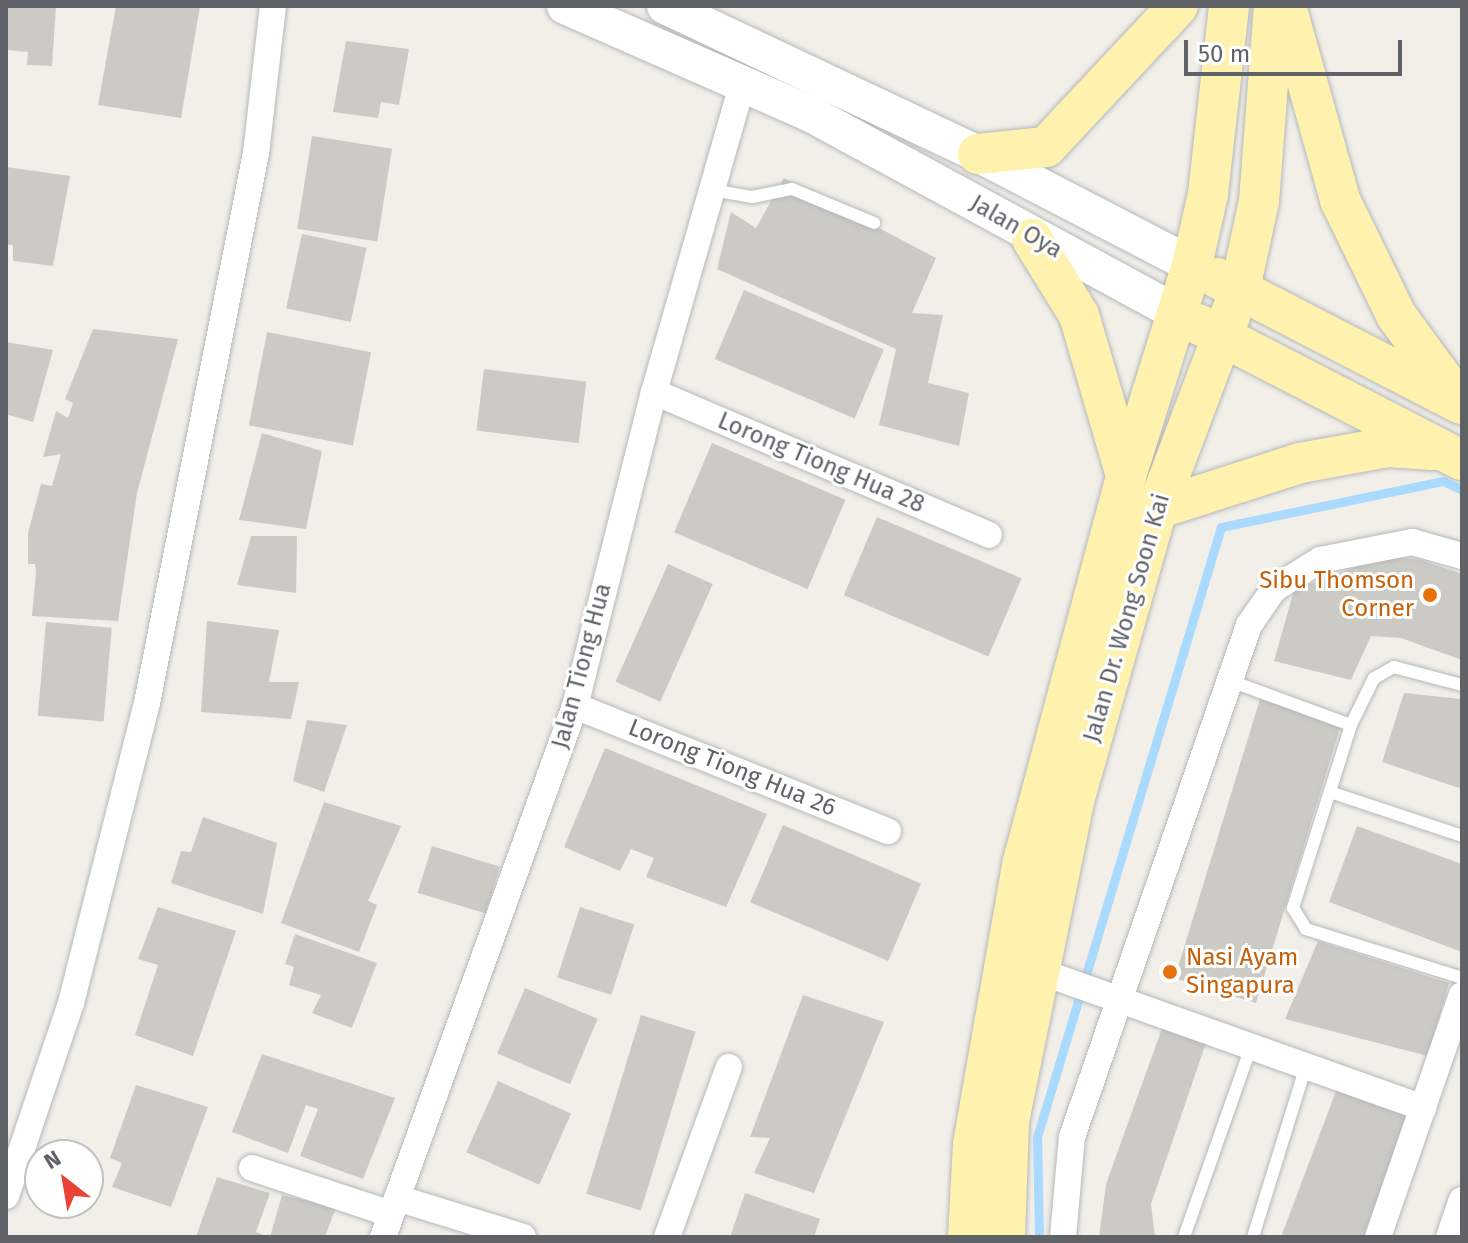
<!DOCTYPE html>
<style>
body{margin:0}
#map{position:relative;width:1468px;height:1243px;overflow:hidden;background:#f1efe8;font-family:"Fira Sans",sans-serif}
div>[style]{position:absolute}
.stream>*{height:9px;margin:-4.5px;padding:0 4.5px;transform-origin:4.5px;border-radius:4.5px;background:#aadaff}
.building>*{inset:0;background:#cccac5;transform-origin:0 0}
.roads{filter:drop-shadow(0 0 2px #b5b8bc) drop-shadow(0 0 2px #b5b8bc)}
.service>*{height:12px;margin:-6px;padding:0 6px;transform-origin:6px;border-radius:6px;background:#fff}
.minor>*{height:26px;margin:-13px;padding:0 13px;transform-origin:13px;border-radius:13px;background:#fff}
.secondary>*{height:36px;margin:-18px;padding:0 18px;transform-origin:18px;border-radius:18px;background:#fff}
.primary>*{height:40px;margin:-20px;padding:0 20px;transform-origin:20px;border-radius:20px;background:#fff2af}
.dots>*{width:22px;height:22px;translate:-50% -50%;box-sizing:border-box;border:4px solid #fff;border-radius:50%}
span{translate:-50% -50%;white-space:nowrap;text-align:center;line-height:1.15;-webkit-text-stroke:6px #fff;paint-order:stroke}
.street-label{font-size:24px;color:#5f6368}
.food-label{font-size:24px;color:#c56008}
.right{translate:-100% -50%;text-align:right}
.left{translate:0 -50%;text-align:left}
.frame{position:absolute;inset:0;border:8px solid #5f6368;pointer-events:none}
.north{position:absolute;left:24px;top:1139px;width:80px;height:80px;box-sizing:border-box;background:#fff;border:2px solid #bfc1c3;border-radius:50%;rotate:329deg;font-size:22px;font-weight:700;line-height:32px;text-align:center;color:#5f6368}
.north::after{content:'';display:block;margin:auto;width:28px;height:36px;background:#ea4335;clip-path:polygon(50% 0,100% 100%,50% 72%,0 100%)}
.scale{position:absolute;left:1184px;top:40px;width:218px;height:36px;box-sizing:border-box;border:4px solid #5f6368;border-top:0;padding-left:10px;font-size:24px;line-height:28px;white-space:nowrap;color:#5f6368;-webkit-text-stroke:6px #fff;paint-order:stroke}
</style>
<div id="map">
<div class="stream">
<i style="left:1039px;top:1237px;width:100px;rotate:-91.1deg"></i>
<i style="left:1037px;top:1137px;width:637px;rotate:-73.21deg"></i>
<i style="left:1221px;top:527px;width:227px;rotate:-11.7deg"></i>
<i style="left:1443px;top:481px;width:21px;rotate:25deg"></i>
</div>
<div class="building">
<i style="clip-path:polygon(6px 6px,56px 6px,52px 66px,27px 65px,28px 52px,6px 50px)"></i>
<i style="clip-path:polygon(116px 6px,200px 6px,181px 118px,98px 105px)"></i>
<i style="clip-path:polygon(346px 41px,409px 49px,399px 105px,381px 102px,378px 118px,333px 112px)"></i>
<i style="left:312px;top:136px;width:81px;height:94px;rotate:9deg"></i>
<i style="clip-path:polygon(6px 167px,70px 176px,53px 266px,13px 261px,13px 245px,6px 245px)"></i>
<i style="clip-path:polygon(784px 178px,936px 258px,912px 313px,943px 315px,928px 383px,969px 393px,959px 446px,879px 425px,896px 349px,717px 269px,731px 212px,756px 228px)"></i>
<i style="left:302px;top:234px;width:66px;height:76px;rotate:12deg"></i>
<i style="left:744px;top:290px;width:152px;height:75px;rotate:23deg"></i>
<i style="clip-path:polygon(93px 329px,178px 339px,137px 493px,118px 621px,32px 616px,36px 572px,35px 564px,28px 564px,28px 533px,41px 484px,52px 486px,61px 454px,43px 457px,56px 411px,68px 418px,73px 403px,65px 399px)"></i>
<i style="left:267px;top:332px;width:106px;height:95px;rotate:11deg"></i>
<i style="clip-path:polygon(6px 342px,53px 350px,33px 422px,6px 414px)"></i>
<i style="left:484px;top:369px;width:103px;height:62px;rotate:7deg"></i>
<i style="clip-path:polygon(262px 433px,322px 451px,306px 529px,239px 520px)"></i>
<i style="left:712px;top:443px;width:145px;height:97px;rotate:23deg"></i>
<i style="left:877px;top:517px;width:157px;height:85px;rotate:23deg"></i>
<i style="clip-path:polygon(251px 536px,297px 536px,296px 593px,237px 585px)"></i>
<i style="clip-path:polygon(1382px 557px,1418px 559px,1462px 574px,1462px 660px,1401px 638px,1371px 636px,1351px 680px,1274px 661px,1294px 590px)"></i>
<i style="left:668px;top:564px;width:49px;height:129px;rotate:24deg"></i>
<i style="clip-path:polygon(207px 621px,279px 630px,269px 682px,299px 682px,291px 719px,201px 712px)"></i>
<i style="left:46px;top:622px;width:66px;height:94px;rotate:5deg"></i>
<i style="clip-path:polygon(1404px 693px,1462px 699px,1462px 789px,1382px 762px)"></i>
<i style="left:1260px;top:699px;width:85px;height:292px;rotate:17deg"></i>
<i style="clip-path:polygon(307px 720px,347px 725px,324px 792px,293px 781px)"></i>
<i style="clip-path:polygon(605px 748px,767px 814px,726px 907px,646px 877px,654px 858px,631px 849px,620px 871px,564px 847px)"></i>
<i style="clip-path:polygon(324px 802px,401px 826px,368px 901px,377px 905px,359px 952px,281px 923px)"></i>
<i style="clip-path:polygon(203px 817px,277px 843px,263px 914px,171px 883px,181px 851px,191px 852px)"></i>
<i style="left:783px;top:825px;width:150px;height:84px;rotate:23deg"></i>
<i style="clip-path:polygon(1357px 826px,1462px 864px,1462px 952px,1329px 902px)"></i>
<i style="left:432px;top:846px;width:71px;height:49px;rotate:17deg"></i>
<i style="clip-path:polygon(158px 907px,236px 931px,193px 1056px,135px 1035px,158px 965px,138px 959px)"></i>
<i style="left:580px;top:907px;width:57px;height:74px;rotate:18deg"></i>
<i style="clip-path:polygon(295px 934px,377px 963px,352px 1028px,312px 1013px,321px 995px,289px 985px,294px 967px,285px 964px)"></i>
<i style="clip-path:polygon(1318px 941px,1449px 983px,1428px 1056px,1285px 1019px)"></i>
<i style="left:525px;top:988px;width:79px;height:71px;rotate:23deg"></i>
<i style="clip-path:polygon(803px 995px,884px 1022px,814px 1193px,754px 1173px,770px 1138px,750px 1137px)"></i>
<i style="left:641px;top:1015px;width:57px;height:187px;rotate:17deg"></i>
<i style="clip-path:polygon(1165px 1020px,1208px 1037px,1151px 1204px,1155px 1237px,1099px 1237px,1106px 1184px)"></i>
<i style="clip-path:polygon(262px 1054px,395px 1098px,363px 1179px,300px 1156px,318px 1109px,306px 1105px,288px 1153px,232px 1132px)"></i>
<i style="left:498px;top:1081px;width:80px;height:78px;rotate:24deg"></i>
<i style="clip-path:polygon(1339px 1083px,1415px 1111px,1367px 1237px,1281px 1237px)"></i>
<i style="clip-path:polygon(136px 1085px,208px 1107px,171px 1207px,112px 1187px,122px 1163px,110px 1158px)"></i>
<i style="clip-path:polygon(217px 1177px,270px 1193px,256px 1232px,269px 1237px,196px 1237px)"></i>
<i style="clip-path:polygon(745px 1193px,820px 1219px,814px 1237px,730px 1237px)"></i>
<i style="clip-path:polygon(282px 1195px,336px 1207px,325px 1237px,270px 1237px)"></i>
</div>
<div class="roads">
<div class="service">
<i style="left:712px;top:190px;width:41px;rotate:9.9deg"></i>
<i style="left:752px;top:197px;width:41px;rotate:-11.3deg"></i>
<i style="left:792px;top:189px;width:89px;rotate:22.5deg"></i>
<i style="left:1228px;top:680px;width:131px;rotate:20.1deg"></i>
<i style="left:1462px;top:685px;width:70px;rotate:-165.2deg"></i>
<i style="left:1394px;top:667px;width:23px;rotate:151deg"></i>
<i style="left:1374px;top:678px;width:52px;rotate:116.1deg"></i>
<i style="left:1351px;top:725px;width:192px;rotate:107.6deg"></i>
<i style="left:1293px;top:908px;width:25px;rotate:58deg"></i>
<i style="left:1306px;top:929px;width:164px;rotate:17.4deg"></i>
<i style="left:1330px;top:792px;width:139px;rotate:18.4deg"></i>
<i style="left:1184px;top:1237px;width:201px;rotate:-70.6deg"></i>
<i style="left:1253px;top:1237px;width:179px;rotate:-72.8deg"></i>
</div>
<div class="minor">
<i style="left:654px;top:392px;width:364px;rotate:23.1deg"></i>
<i style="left:575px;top:706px;width:337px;rotate:21.8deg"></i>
<i style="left:1039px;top:971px;width:408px;rotate:19.6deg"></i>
<i style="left:252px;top:1168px;width:146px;rotate:18.3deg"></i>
<i style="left:6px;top:1196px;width:204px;rotate:-71.4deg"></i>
<i style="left:71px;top:1003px;width:309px;rotate:-75.8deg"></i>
<i style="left:147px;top:703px;width:561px;rotate:-78.79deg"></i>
<i style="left:256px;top:153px;width:148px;rotate:-83.4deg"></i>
<i style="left:397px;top:1198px;width:132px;rotate:17.2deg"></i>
<i style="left:383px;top:1237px;width:565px;rotate:-70.12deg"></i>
<i style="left:575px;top:706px;width:324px;rotate:-75.9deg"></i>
<i style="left:654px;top:392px;width:323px;rotate:-74deg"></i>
<i style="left:667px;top:1237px;width:181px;rotate:-70deg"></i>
<i style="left:1063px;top:1237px;width:100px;rotate:-84.9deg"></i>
<i style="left:1072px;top:1137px;width:542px;rotate:-70.93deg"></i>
<i style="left:1249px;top:625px;width:44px;rotate:-55.2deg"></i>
<i style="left:1274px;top:589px;width:54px;rotate:-32.2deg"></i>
<i style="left:1320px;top:560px;width:94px;rotate:-11.1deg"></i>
<i style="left:1412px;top:542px;width:52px;rotate:15.6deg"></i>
<i style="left:1378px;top:1237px;width:256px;rotate:-70.9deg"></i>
<i style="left:1449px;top:1237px;width:39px;rotate:-71deg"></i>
</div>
<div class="secondary">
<i style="left:565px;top:6px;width:266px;rotate:23.7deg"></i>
<i style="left:809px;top:113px;width:419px;rotate:28.5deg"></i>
<i style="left:665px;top:6px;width:346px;rotate:25.3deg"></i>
<i style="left:978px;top:154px;width:241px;rotate:27.4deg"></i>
</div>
<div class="primary">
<i style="left:1286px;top:6px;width:201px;rotate:74.4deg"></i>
<i style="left:1340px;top:200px;width:128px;rotate:64deg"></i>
<i style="left:1396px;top:315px;width:110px;rotate:53.9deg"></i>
<i style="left:978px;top:154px;width:68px;rotate:-5.9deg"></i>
<i style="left:1046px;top:147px;width:193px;rotate:-46.9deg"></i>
<i style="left:1032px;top:239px;width:89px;rotate:58.3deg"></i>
<i style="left:1079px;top:315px;width:164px;rotate:73.7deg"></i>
<i style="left:1217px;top:278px;width:268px;rotate:27.3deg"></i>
<i style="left:1198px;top:324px;width:297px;rotate:27.3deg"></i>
<i style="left:1157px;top:509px;width:150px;rotate:-17.8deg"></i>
<i style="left:1300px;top:463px;width:89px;rotate:-10.3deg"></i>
<i style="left:1388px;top:447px;width:45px;rotate:3.8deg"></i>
<i style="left:968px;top:1237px;width:93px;rotate:-86.9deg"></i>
<i style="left:973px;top:1144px;width:283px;rotate:-80deg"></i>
<i style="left:1022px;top:865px;width:403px;rotate:-75deg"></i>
<i style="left:1126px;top:476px;width:221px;rotate:-72.6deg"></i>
<i style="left:1192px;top:265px;width:73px;rotate:-77.3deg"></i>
<i style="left:1208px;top:194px;width:189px;rotate:-83.6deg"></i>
<i style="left:1005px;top:1237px;width:116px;rotate:-88deg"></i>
<i style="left:1009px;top:1121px;width:327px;rotate:-78.5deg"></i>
<i style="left:1074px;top:801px;width:304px;rotate:-74.1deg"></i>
<i style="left:1157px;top:509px;width:235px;rotate:-69.3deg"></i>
<i style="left:1240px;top:289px;width:90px;rotate:-77.8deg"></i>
<i style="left:1259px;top:201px;width:196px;rotate:-85.6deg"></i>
</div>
</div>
<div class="dots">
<i style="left:1430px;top:595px;background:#e8710a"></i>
<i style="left:1170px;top:972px;background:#e8710a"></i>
</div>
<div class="street-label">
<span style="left:1016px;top:227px;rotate:30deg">Jalan Oya</span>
<span style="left:821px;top:463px;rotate:23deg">Lorong Tiong Hua 28</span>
<span style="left:1127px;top:618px;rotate:-74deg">Jalan Dr. Wong Soon Kai</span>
<span style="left:582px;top:666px;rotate:-75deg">Jalan Tiong Hua</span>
<span style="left:732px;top:768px;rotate:22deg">Lorong Tiong Hua 26</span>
</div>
<div class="food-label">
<span class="right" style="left:1414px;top:595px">Sibu Thomson<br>Corner</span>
<span class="left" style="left:1186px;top:972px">Nasi Ayam<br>Singapura</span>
</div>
<div class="frame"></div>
<div class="north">N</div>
<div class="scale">50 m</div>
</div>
